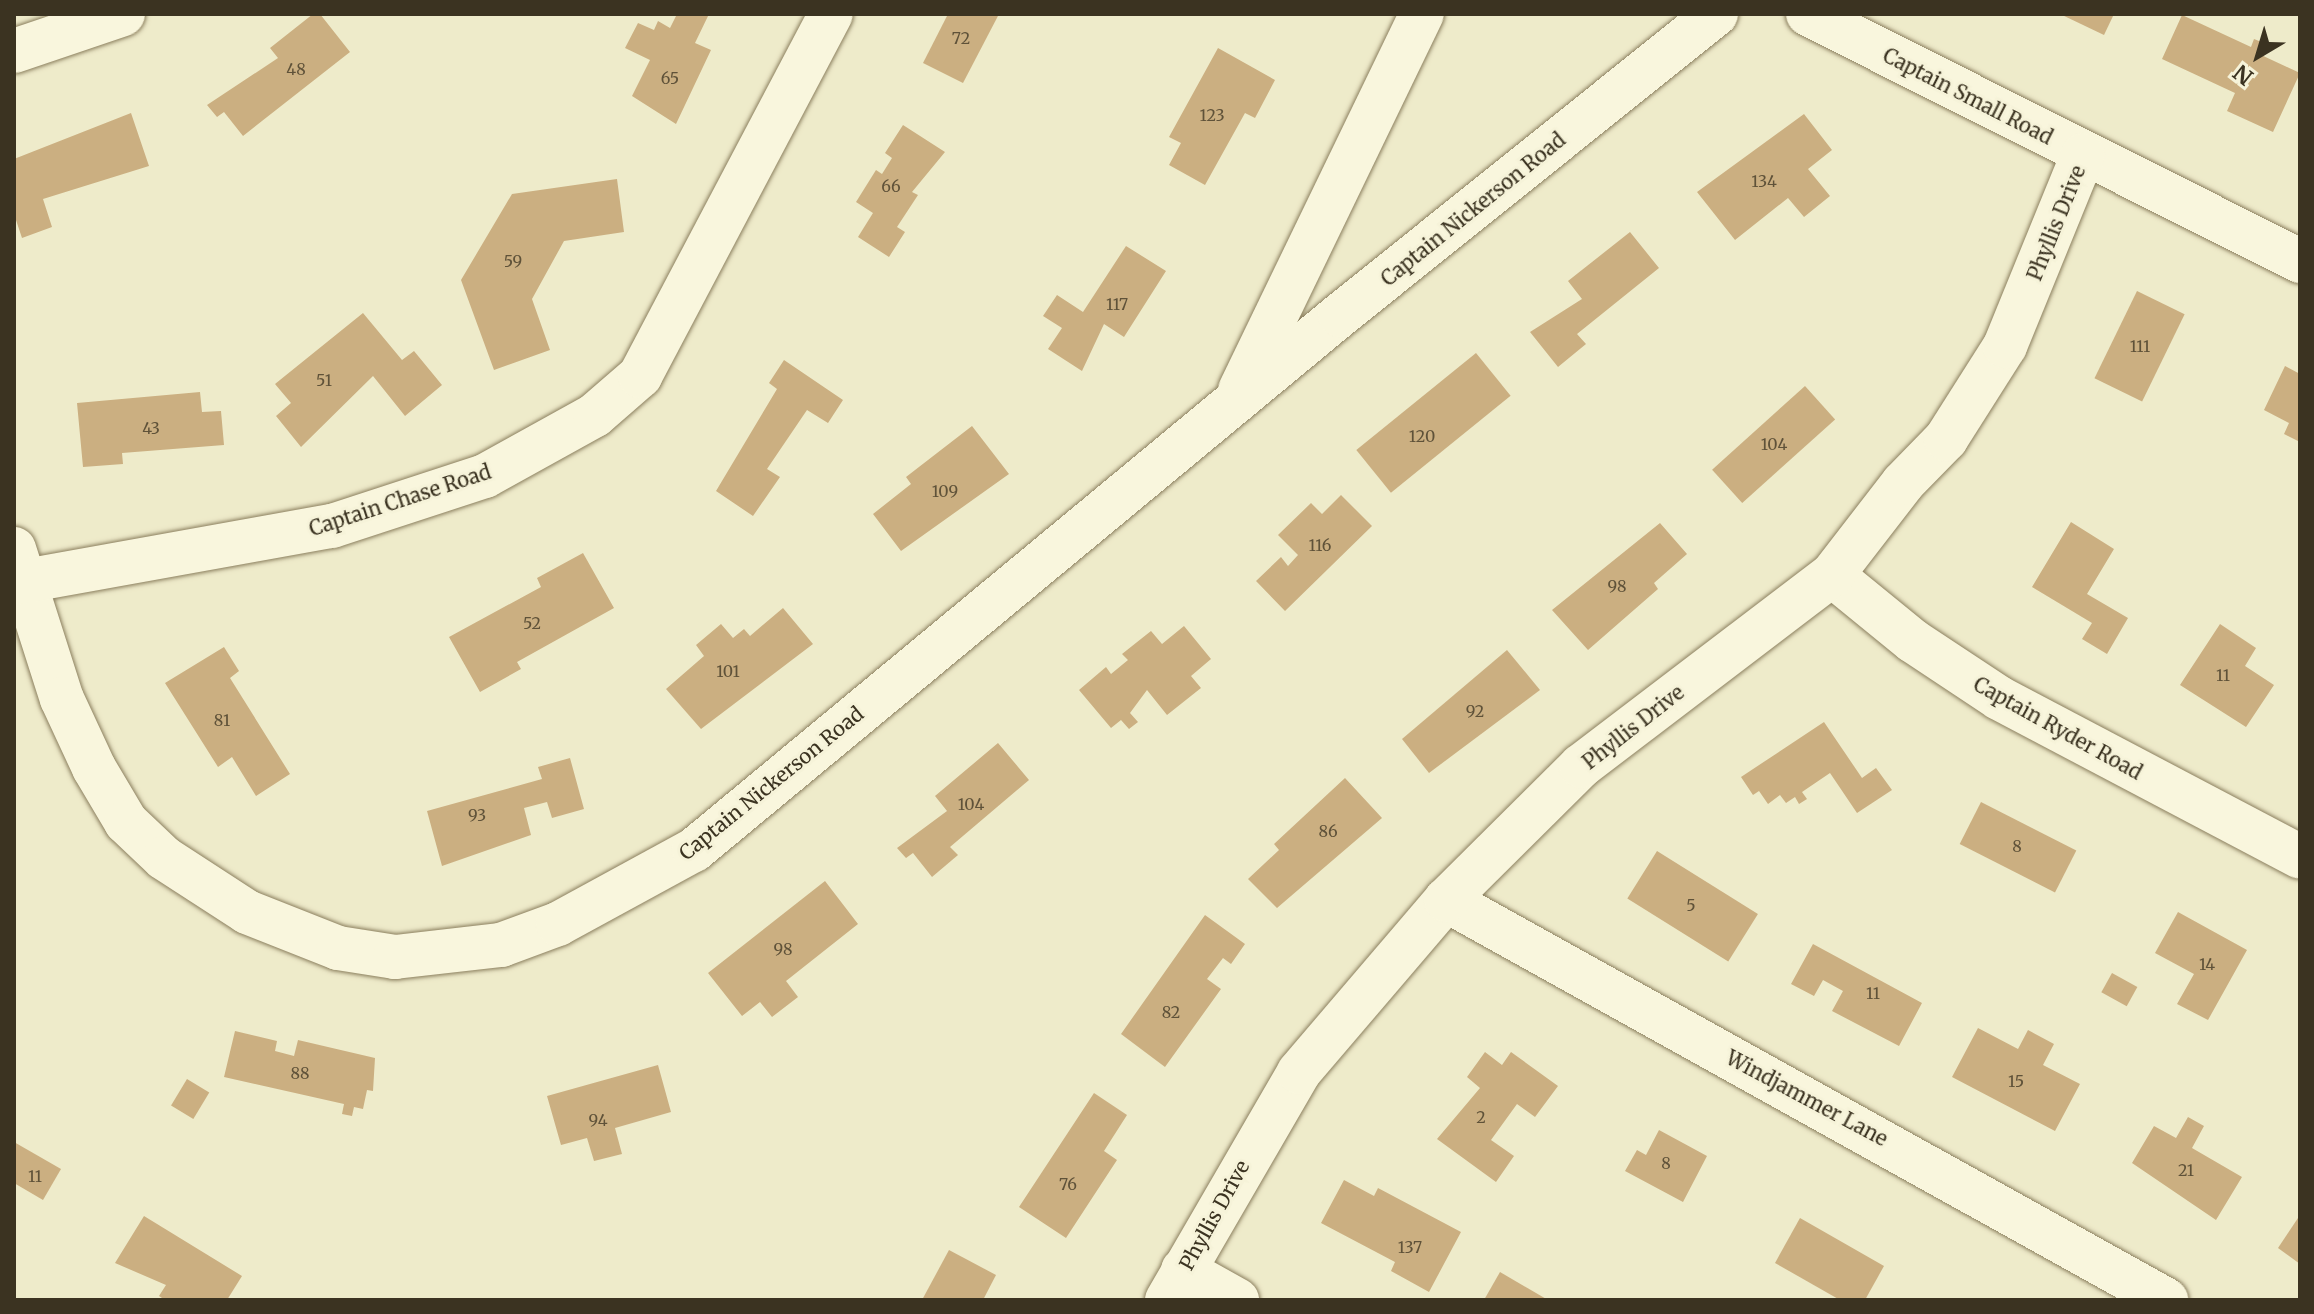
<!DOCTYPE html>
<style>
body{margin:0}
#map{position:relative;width:2314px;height:1314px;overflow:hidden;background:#eeebca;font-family:Merriweather,serif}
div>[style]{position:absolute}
.building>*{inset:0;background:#cbaf81;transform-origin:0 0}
.roads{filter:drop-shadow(0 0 2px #8b7f5e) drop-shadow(0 0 2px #8b7f5e)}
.minor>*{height:44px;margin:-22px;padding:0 22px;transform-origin:22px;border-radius:22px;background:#f9f6dd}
span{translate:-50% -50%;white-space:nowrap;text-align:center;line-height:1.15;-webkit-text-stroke:6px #f6f3d9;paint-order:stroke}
.number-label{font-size:16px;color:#5f5239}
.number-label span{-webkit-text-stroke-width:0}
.street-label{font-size:20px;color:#3b3321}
.frame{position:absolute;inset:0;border:16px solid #3b3321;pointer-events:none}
.north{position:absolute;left:2218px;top:16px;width:80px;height:80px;-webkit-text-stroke:6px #f6f3d9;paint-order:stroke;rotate:218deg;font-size:22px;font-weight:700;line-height:32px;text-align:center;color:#3b3321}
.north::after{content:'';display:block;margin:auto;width:28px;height:36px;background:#3b3321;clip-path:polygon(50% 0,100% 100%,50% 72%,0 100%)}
</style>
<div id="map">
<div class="building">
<i style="clip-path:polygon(313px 14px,320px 14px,350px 52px,243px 136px,224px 112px,217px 117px,207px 105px,278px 58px,270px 48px)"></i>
<i style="clip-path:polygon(677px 14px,709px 14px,695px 43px,711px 50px,676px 124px,632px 96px,650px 60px,625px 48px,638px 23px,654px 30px,658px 21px,670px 28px)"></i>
<i style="clip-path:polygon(948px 14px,999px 14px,963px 83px,923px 63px)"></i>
<i style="clip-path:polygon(2060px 14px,2114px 14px,2104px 35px)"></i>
<i style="clip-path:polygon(2182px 15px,2251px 47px,2254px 39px,2264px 43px,2259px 54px,2300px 73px,2273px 132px,2227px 111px,2235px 93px,2162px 59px)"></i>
<i style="clip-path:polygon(1218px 48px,1275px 80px,1255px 118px,1245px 113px,1205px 185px,1169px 165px,1181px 143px,1169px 137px)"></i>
<i style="clip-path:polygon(131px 113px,149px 166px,43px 199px,52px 227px,22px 238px,14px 214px,14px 159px)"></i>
<i style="clip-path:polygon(1804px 114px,1832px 150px,1808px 169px,1830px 196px,1804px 217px,1788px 198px,1735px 240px,1697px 192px)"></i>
<i style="clip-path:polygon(903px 125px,945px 152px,912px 192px,918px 195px,897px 227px,905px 232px,889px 257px,858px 237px,873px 213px,856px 202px,876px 170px,882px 174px,892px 158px,885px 153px)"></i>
<i style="clip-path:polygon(617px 179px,624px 232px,564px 241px,532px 299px,550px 350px,494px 370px,461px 280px,512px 194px)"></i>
<i style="clip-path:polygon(1630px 232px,1659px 268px,1577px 334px,1586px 344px,1558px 367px,1530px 332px,1582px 299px,1568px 281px)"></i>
<i style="clip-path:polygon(1126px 246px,1166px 271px,1124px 337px,1104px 324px,1082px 371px,1048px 349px,1062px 328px,1043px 316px,1057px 295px,1083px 312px)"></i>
<i style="left:2137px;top:291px;width:53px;height:97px;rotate:26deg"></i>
<i style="clip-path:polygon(363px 313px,402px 360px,414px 351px,442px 385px,405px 416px,373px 376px,301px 447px,276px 416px,291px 403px,275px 384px)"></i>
<i style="left:1476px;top:353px;width:55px;height:154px;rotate:51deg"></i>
<i style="clip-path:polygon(784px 360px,843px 400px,828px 423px,807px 410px,767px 469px,780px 477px,753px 516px,716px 491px,777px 389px,769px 383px)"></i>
<i style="clip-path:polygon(2285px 366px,2300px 374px,2300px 442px,2284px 434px,2289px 423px,2264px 410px)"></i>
<i style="left:1805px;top:386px;width:45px;height:125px;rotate:48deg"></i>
<i style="clip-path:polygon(200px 392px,202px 412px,221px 411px,224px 445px,122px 453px,123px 464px,83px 467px,77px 403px)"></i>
<i style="clip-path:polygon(972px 426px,1009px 474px,901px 551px,873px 514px,911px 484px,906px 477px)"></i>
<i style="clip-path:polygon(1341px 495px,1372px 526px,1285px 611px,1256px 581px,1281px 557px,1288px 566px,1298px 555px,1278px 535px,1311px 503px,1322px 514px)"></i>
<i style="clip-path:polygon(2071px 522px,2114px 549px,2087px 594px,2128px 618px,2107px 654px,2082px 639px,2092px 623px,2032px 587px)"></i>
<i style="clip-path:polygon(1660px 523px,1687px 554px,1654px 583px,1658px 589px,1588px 650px,1552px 610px)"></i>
<i style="clip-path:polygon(583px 553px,614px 608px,517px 662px,521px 669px,480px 692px,449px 637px,541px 587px,537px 578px)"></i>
<i style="clip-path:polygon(783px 608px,813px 644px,701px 729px,666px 689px,704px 656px,696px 645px,721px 624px,733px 638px,744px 629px,750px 636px)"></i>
<i style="clip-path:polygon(2220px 624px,2256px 648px,2245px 666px,2274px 685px,2246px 727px,2180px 685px)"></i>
<i style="clip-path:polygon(1184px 626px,1211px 659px,1191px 676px,1201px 688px,1167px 715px,1147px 690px,1130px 713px,1138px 722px,1129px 729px,1121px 720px,1111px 728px,1079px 690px,1106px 667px,1111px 674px,1128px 660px,1122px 654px,1151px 631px,1162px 644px)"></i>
<i style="clip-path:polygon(224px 647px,239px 671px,230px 678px,290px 774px,256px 796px,232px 757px,218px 767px,165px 683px)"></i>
<i style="clip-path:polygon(1507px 650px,1540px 690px,1429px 773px,1402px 739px)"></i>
<i style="clip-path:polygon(1824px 722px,1862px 778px,1876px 768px,1892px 790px,1857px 813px,1830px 773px,1802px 792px,1807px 799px,1799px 804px,1795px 797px,1786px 803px,1780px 795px,1768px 804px,1759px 791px,1753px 795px,1741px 777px)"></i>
<i style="clip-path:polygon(998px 743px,1029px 780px,950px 847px,958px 855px,932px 877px,913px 853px,906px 858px,897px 848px,947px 811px,935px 796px)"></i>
<i style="clip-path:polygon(570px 758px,584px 809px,552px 818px,547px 802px,524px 808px,531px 835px,442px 866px,427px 811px,542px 779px,538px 767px)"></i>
<i style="clip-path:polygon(1345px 778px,1382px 818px,1277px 908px,1248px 879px,1279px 850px,1274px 844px)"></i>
<i style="left:1981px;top:802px;width:107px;height:47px;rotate:27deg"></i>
<i style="left:1657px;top:851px;width:119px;height:56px;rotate:32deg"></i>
<i style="clip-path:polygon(825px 881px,858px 924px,786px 981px,798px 997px,772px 1017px,760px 1002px,742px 1016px,708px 973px)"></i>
<i style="clip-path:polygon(2178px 912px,2247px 950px,2208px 1020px,2177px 1004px,2194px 974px,2155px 953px)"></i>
<i style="clip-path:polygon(1205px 915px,1245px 944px,1231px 964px,1223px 958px,1207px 979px,1221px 989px,1165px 1067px,1121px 1034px)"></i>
<i style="clip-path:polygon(1813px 944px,1922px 1003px,1899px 1046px,1832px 1011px,1843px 991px,1823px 980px,1814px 996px,1791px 984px)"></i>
<i style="left:2112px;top:973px;width:29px;height:22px;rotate:29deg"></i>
<i style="clip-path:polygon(1978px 1028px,2018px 1049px,2028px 1030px,2054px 1044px,2043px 1065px,2080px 1084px,2055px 1131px,1952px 1077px)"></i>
<i style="clip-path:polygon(235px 1031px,277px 1041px,275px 1051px,294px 1056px,298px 1040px,375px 1058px,373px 1091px,367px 1090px,363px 1109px,354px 1107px,352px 1116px,342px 1114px,344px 1104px,224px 1077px)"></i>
<i style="clip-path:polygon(1485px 1052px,1502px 1065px,1511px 1052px,1558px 1086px,1535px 1117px,1517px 1104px,1491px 1140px,1514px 1156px,1496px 1182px,1437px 1139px,1480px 1088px,1467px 1077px)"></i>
<i style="clip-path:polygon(658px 1065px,671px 1112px,615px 1128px,622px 1154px,594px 1161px,587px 1138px,561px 1145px,547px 1096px)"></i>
<i style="left:187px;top:1079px;width:26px;height:31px;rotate:31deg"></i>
<i style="clip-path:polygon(1094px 1093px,1127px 1115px,1104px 1151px,1117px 1160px,1066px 1238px,1019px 1207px)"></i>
<i style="clip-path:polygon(2188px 1117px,2204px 1126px,2192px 1148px,2242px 1177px,2216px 1220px,2132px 1163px,2154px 1126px,2176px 1138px)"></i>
<i style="clip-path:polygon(1659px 1130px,1707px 1156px,1683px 1202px,1625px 1171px,1637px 1150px,1646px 1155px)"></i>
<i style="clip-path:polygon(14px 1142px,61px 1169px,43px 1200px,14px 1183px)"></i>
<i style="clip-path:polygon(1344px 1180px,1374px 1196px,1378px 1188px,1461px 1232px,1429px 1292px,1391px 1271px,1395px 1262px,1321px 1223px)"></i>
<i style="clip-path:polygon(2300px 1215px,2300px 1264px,2278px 1248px)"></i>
<i style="clip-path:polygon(144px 1216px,242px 1276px,227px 1300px,165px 1300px,159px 1296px,166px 1285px,115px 1263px)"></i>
<i style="clip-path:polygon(1800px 1218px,1884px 1266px,1865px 1300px,1840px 1300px,1775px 1263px)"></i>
<i style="clip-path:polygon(949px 1250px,996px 1275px,983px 1300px,922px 1300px)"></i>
<i style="clip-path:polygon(1500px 1272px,1548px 1300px,1484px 1300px)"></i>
</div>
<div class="roads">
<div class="minor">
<i style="left:1808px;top:14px;width:551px;rotate:26.66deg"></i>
<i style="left:14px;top:51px;width:115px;rotate:-18.7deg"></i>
<i style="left:1240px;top:390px;width:418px;rotate:-64.2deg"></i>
<i style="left:14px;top:549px;width:157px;rotate:72.3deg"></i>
<i style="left:62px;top:699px;width:76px;rotate:65.1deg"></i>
<i style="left:94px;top:768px;width:63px;rotate:59.3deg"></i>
<i style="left:126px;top:822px;width:52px;rotate:43.5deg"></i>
<i style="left:164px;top:858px;width:99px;rotate:33deg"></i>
<i style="left:247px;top:912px;width:98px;rotate:21.6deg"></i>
<i style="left:338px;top:948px;width:58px;rotate:9deg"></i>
<i style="left:395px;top:957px;width:107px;rotate:-6.5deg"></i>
<i style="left:501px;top:945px;width:61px;rotate:-20.2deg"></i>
<i style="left:558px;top:924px;width:155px;rotate:-28.6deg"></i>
<i style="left:694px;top:850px;width:839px;rotate:-39.63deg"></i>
<i style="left:1340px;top:315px;width:482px;rotate:-38.7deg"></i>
<i style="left:1832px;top:575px;width:104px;rotate:39.2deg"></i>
<i style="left:1913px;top:641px;width:103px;rotate:33.5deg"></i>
<i style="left:1999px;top:698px;width:340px;rotate:27.8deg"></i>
<i style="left:14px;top:583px;width:323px;rotate:-10.2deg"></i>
<i style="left:332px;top:526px;width:161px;rotate:-18.1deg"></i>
<i style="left:485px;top:476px;width:126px;rotate:-29deg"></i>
<i style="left:595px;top:415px;width:60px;rotate:-40.9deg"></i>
<i style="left:640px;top:376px;width:409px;rotate:-62.2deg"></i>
<i style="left:1446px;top:900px;width:824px;rotate:29.05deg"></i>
<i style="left:1183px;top:1270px;width:62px;rotate:29.1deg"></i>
<i style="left:1167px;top:1300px;width:263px;rotate:-59.9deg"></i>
<i style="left:1299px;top:1072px;width:226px;rotate:-49.5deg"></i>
<i style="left:1446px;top:900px;width:190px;rotate:-44.8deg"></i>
<i style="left:1581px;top:766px;width:315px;rotate:-37.3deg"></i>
<i style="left:1832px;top:575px;width:116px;rotate:-52.3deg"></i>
<i style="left:1903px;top:483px;width:62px;rotate:-45.7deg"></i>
<i style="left:1946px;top:439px;width:110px;rotate:-57.6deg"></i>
<i style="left:2005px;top:346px;width:206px;rotate:-67.8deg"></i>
</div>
</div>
<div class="number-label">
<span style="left:961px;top:38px">72</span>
<span style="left:296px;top:69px">48</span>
<span style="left:670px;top:78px">65</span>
<span style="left:1212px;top:115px">123</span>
<span style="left:1764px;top:181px">134</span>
<span style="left:891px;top:186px">66</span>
<span style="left:513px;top:261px">59</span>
<span style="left:1117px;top:304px">117</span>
<span style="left:2140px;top:346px">111</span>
<span style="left:324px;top:380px">51</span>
<span style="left:151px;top:428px">43</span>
<span style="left:1422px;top:436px">120</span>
<span style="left:1774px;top:444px">104</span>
<span style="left:945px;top:491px">109</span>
<span style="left:1320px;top:545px">116</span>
<span style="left:1617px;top:586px">98</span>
<span style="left:532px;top:623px">52</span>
<span style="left:728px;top:671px">101</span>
<span style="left:2223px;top:675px">11</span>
<span style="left:1475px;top:711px">92</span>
<span style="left:222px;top:720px">81</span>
<span style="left:971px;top:804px">104</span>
<span style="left:477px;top:815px">93</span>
<span style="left:1328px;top:831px">86</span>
<span style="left:2017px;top:846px">8</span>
<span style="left:1691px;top:905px">5</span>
<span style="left:783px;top:949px">98</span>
<span style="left:2207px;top:964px">14</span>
<span style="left:1873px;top:993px">11</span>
<span style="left:1171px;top:1012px">82</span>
<span style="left:300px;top:1073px">88</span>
<span style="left:2016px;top:1081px">15</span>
<span style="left:1481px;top:1117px">2</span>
<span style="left:598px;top:1120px">94</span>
<span style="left:1666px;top:1163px">8</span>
<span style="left:2186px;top:1170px">21</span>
<span style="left:35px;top:1176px">11</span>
<span style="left:1068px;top:1184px">76</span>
<span style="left:1410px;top:1247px">137</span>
</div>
<div class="street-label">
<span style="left:1968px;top:96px;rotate:27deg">Captain Small Road</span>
<span style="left:1473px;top:209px;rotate:-39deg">Captain Nickerson Road</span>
<span style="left:2056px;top:223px;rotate:-68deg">Phyllis Drive</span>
<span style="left:400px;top:500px;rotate:-18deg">Captain Chase Road</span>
<span style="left:1633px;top:727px;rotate:-38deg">Phyllis Drive</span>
<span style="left:2058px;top:728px;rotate:29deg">Captain Ryder Road</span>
<span style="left:771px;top:783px;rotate:-39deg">Captain Nickerson Road</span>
<span style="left:1807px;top:1098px;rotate:28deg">Windjammer Lane</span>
<span style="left:1214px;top:1215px;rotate:-61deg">Phyllis Drive</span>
</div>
<div class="frame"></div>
<div class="north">N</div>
</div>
